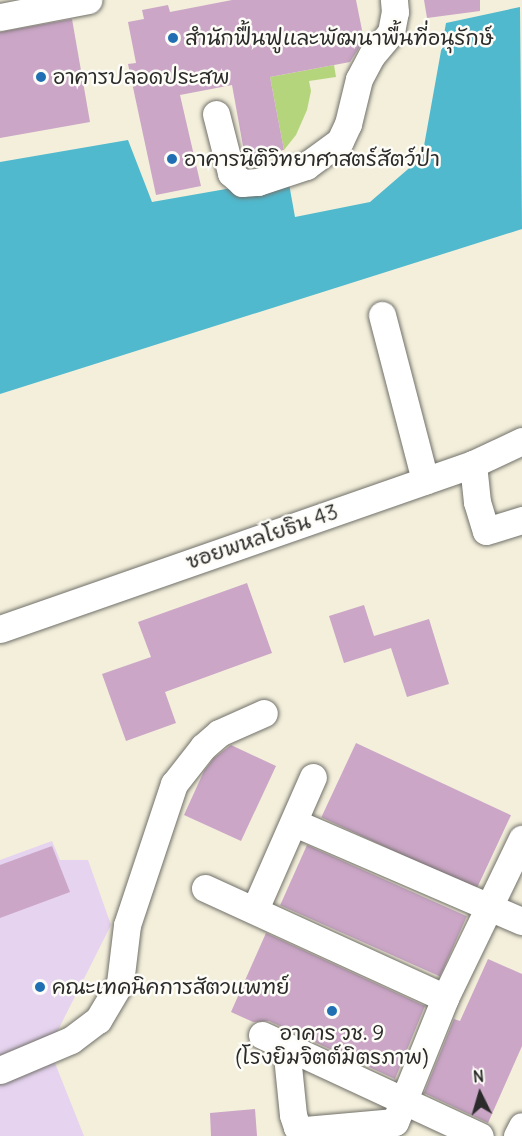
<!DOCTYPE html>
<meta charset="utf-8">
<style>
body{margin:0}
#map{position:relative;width:522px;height:1136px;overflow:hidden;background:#f3efdb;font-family:Delius,"Playpen Sans Thai",sans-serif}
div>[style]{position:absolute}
.built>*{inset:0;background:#e6d3f0}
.green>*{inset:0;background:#b5d57c}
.water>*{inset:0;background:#50b9ce}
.building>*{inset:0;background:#cba6c7;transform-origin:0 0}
.roads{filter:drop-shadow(0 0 2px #717069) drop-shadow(0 0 2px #717069)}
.minor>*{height:27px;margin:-13.5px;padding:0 13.5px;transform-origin:13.5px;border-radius:13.5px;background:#fff}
.dots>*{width:16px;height:16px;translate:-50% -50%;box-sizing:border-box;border:3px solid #fdfcf7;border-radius:50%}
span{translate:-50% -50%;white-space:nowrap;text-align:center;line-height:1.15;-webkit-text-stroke:5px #fdfcf7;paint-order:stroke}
.poi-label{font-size:21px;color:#2b2b2b}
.left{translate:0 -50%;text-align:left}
.street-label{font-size:21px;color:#2b2b2b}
.north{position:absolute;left:450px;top:1064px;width:60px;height:60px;-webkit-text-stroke:4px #fdfcf7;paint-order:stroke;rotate:355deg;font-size:16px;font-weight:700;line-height:24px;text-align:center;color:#2b2b2b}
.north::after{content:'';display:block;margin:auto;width:21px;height:27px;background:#2b2b2b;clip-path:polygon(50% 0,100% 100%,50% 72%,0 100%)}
</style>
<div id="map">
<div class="built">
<i style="clip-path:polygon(52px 841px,60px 860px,88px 860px,111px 925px,49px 1048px,84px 1136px,0 1136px,0 860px)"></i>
</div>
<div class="green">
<i style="clip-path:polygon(334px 65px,336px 77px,309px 81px,311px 91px,307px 110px,296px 135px,284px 150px,270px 77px)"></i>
</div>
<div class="water">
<i style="clip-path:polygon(520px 7px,522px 229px,0 394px,0 162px,128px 140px,152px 202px,288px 178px,295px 217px,370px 202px,422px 157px,446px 23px)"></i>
</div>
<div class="building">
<i style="clip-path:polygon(232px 0,356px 0,364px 40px,350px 62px,270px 77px,284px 150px,245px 157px,232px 85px,180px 95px,201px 186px,156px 195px,128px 64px,136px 63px,128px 22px,144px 19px,142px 10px,168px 5px,170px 12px)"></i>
<i style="clip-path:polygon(424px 0,480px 0,480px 11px,427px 18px)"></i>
<i style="clip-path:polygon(72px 19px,90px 122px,0 138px,0 32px)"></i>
<i style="clip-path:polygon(247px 583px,272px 653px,165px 692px,176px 723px,126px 741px,102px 674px,151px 657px,138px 622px)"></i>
<i style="clip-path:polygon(364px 605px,374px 636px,429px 619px,449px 684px,407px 697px,391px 648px,344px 663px,329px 616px)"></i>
<i style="left:356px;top:743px;width:171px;height:82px;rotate:25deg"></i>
<i style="clip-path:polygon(231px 745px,276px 766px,241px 841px,184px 815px,204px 771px,214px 758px)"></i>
<i style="left:307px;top:845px;width:175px;height:66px;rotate:24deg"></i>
<i style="clip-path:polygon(52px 846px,70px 892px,0 918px,0 865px)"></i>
<i style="clip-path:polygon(266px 933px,425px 1006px,395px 1079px,269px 1021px,253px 1022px,231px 1012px)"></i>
<i style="clip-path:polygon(488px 959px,522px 974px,522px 1046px,488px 1123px,424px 1093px,454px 1019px,460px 1021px)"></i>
<i style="clip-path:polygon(255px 1109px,257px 1136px,211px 1136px,210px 1113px)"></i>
</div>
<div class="roads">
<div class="minor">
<i style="left:0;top:17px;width:90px;rotate:-10.9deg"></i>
<i style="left:216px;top:114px;width:61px;rotate:75.7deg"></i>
<i style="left:231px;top:173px;width:15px;rotate:42deg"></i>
<i style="left:242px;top:183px;width:16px;rotate:-4deg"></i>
<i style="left:258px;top:182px;width:51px;rotate:-18.4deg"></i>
<i style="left:306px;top:166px;width:42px;rotate:-36.3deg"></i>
<i style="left:340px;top:141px;width:19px;rotate:-65deg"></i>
<i style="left:348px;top:124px;width:46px;rotate:-76.3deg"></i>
<i style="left:359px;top:79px;width:27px;rotate:-62deg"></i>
<i style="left:372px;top:55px;width:30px;rotate:-50deg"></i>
<i style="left:391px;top:32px;width:20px;rotate:-79deg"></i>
<i style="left:395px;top:12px;width:12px;rotate:-95deg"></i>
<i style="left:382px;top:315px;width:171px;rotate:75.4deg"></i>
<i style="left:473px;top:464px;width:38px;rotate:84deg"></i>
<i style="left:477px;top:502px;width:30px;rotate:73deg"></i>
<i style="left:486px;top:531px;width:38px;rotate:-17deg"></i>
<i style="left:0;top:629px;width:501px;rotate:-19.23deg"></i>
<i style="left:473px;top:464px;width:54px;rotate:-25.1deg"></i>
<i style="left:295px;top:823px;width:247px;rotate:23.4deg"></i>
<i style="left:205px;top:888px;width:264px;rotate:24.6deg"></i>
<i style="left:255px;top:909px;width:144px;rotate:-66.3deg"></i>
<i style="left:262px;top:1035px;width:240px;rotate:24.9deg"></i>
<i style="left:286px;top:1046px;width:69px;rotate:84.2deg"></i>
<i style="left:293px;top:1115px;width:13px;rotate:72deg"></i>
<i style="left:297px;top:1127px;width:9px;rotate:21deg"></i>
<i style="left:305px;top:1130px;width:90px;rotate:-5.1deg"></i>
<i style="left:395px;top:1122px;width:134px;rotate:-68deg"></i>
<i style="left:445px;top:998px;width:177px;rotate:-64.2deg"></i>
<i style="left:0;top:1070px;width:77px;rotate:-22.9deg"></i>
<i style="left:71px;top:1040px;width:34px;rotate:-37deg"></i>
<i style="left:98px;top:1020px;width:43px;rotate:-59.3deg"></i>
<i style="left:120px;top:983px;width:58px;rotate:-83.1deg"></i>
<i style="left:127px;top:925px;width:149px;rotate:-71.6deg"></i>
<i style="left:174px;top:784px;width:47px;rotate:-51.9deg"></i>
<i style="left:203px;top:747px;width:21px;rotate:-41deg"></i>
<i style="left:219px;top:733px;width:49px;rotate:-24deg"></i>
<i style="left:517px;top:1136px;width:11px;rotate:-63deg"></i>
</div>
</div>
<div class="dots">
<i style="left:173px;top:38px;background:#1f6fb2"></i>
<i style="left:41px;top:77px;background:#1f6fb2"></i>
<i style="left:172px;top:159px;background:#1f6fb2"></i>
<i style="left:40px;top:987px;background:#1f6fb2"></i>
<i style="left:332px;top:1011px;background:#1f6fb2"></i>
</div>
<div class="poi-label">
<span class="left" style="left:185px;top:38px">สำนักฟื้นฟูและพัฒนาพื้นที่อนุรักษ์</span>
<span class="left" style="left:53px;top:77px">อาคารปลอดประสพ</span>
<span class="left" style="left:184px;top:159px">อาคารนิติวิทยาศาสตร์สัตว์ป่า</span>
<span class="left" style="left:52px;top:987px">คณะเทคนิคการสัตวแพทย์</span>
<span style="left:332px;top:1045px">อาคาร วช. 9<br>(โรงยิมจิตต์มิตรภาพ)</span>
</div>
<div class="street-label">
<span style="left:262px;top:537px;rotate:-19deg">ซอยพหลโยธิน 43</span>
</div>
<div class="north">N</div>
</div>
